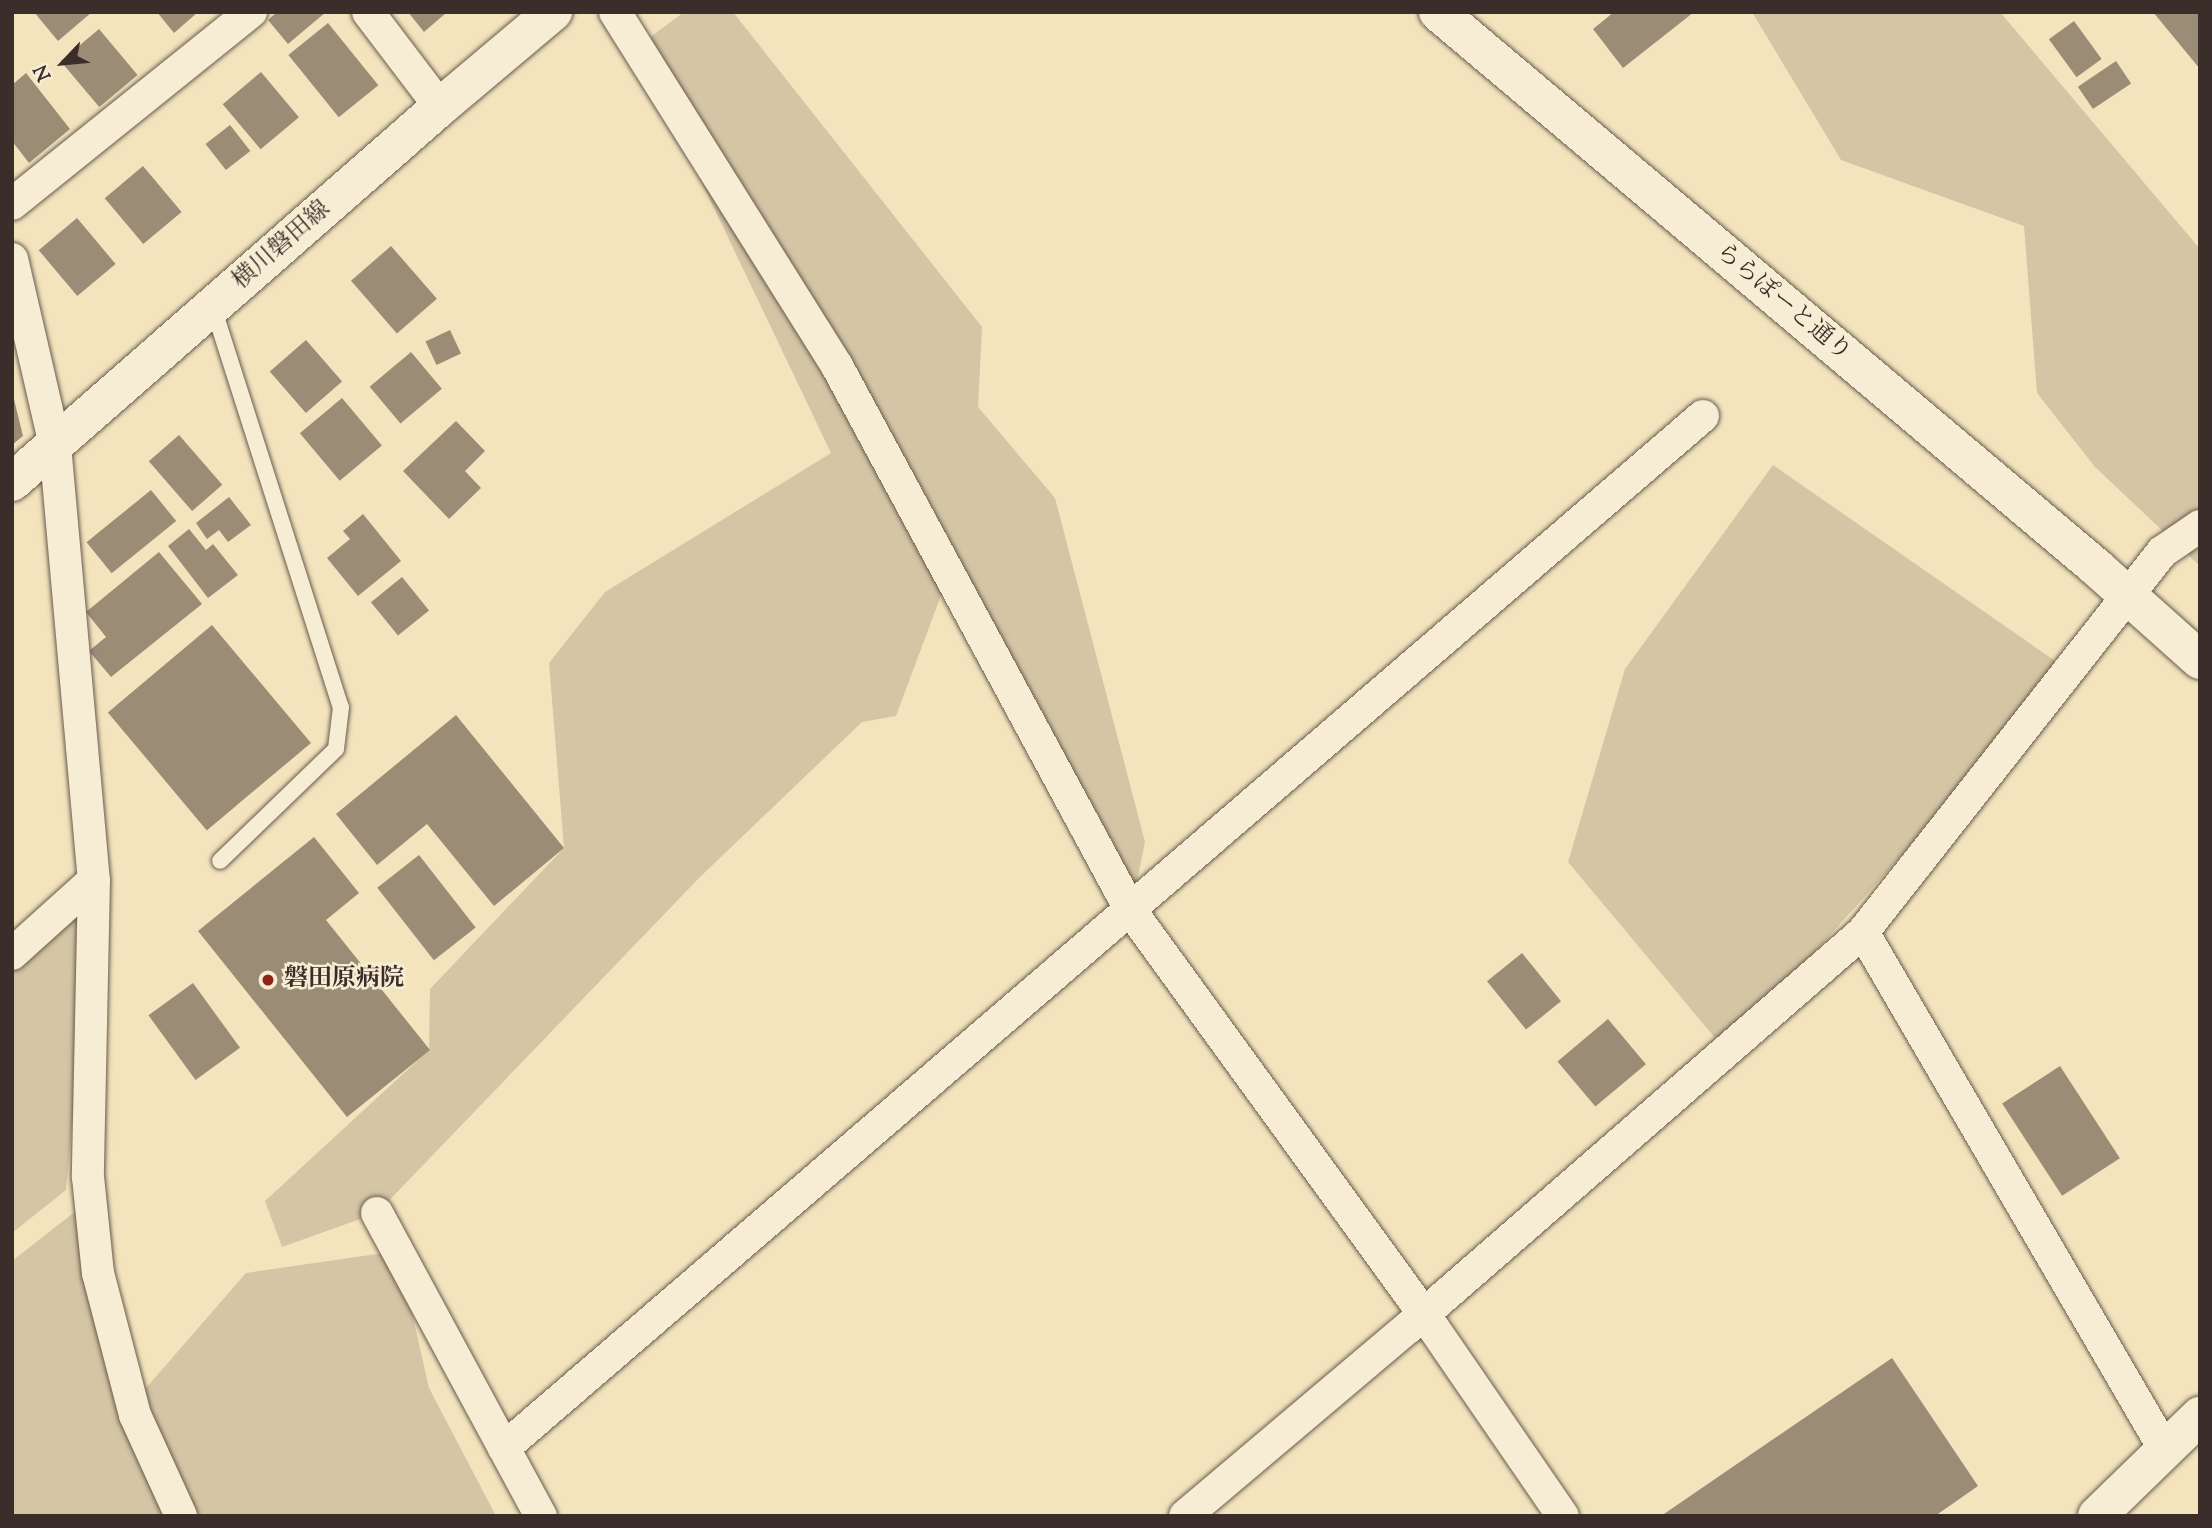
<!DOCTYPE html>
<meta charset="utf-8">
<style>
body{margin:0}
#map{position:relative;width:2212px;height:1528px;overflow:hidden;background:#f3e4bd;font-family:"Sorts Mill Goudy","Noto Serif JP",serif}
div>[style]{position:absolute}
.green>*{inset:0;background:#d4c5a4}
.building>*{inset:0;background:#9b8c76;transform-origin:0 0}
.roads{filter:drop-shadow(0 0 2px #695b4e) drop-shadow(0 0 2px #695b4e)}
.service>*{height:16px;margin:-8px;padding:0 8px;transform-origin:8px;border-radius:8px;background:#f7edd4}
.minor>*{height:32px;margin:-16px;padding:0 16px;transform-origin:16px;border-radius:16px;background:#f7edd4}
.tertiary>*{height:38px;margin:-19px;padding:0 19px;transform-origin:19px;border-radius:19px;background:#f7edd4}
.secondary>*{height:38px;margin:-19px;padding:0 19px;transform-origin:19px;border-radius:19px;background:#f7edd4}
.dots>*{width:19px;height:19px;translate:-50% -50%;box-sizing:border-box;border:4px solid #f7edd4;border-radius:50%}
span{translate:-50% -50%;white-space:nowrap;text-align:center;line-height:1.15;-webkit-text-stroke:5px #f7edd4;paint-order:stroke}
.street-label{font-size:24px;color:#3b2d29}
.poi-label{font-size:24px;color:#3b2d29;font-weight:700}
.left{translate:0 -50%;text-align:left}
.frame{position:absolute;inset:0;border:14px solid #3b2d29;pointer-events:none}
.north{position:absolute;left:28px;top:28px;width:70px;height:70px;-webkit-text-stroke:5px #f7edd4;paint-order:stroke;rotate:244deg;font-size:19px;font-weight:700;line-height:28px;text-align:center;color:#3b2d29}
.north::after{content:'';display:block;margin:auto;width:24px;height:32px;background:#3b2d29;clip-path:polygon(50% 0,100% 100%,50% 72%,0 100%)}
</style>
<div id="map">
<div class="green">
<i style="clip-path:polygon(684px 12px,733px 12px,982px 327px,978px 407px,1055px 498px,1145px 842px,1131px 911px,949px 574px,896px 716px,862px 722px,700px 877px,377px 1213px,282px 1247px,265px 1201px,429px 1050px,430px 989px,564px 848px,549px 663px,605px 592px,831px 453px,637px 47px)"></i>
<i style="clip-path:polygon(1752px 12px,2000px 12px,2200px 249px,2200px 566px,2095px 467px,2037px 393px,2024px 226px,1841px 160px)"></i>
<i style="clip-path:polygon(1773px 465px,2068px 670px,1726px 1051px,1568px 862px,1625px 669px)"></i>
<i style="clip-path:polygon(94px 880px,66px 1190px,12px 1233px,12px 954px)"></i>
<i style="clip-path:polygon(90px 1200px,133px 1403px,246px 1273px,398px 1251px,429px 1388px,496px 1516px,12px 1516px,12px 1261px)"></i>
</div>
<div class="building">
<i style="clip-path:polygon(34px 12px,92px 12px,58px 41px)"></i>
<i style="clip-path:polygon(157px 12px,198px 12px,174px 33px)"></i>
<i style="clip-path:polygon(277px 12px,326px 12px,288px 44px,268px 20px)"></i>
<i style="clip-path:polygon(408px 12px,447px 12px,424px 32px)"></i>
<i style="clip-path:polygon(1614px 12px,1694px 12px,1623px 68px,1593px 29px)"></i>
<i style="clip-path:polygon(2153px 12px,2200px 12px,2200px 69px)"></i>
<i style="left:2074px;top:21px;width:47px;height:31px;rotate:54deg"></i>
<i style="left:328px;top:23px;width:80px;height:51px;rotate:51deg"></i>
<i style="left:99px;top:29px;width:60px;height:50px;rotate:50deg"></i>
<i style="left:2116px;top:61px;width:27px;height:46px;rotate:56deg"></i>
<i style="left:261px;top:72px;width:59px;height:50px;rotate:50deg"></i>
<i style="clip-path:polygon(26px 73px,70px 129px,29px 163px,12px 141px,12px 85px)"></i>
<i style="left:230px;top:125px;width:33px;height:31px;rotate:52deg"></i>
<i style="left:143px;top:166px;width:60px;height:50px;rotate:50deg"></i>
<i style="left:77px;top:218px;width:60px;height:50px;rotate:50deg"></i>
<i style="left:391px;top:246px;width:70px;height:53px;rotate:49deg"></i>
<i style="left:450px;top:330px;width:26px;height:27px;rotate:65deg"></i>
<i style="left:306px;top:340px;width:55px;height:48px;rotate:49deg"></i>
<i style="left:411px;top:352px;width:48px;height:54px;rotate:50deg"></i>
<i style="clip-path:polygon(12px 391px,23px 436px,12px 445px)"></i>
<i style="left:342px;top:398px;width:62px;height:55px;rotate:50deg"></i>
<i style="clip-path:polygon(456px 421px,485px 451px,465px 471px,481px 488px,449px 519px,403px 471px)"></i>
<i style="left:179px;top:435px;width:66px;height:40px;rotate:49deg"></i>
<i style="left:151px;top:490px;width:40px;height:83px;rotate:51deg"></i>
<i style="clip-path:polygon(229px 497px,251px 525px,228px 542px,219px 530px,207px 539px,196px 523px)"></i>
<i style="clip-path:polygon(363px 514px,401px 561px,358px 596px,327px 558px,350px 539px,343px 531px)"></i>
<i style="clip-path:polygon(189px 529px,206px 550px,213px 544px,238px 575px,208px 598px,168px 546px)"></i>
<i style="clip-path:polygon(159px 552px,202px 604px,111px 677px,89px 651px,106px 637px,86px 612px)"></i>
<i style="left:402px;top:577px;width:43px;height:40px;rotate:51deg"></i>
<i style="left:212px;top:625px;width:154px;height:136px;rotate:50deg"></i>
<i style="clip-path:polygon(456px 715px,564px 848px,494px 906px,427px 824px,377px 865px,336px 814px)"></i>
<i style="clip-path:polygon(314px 837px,359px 893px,326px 920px,430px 1050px,347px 1117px,198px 931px)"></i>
<i style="left:419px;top:855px;width:92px;height:53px;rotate:52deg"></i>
<i style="left:1522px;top:953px;width:62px;height:45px;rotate:51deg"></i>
<i style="left:193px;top:983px;width:80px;height:55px;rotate:54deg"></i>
<i style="left:1608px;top:1019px;width:59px;height:66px;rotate:50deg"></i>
<i style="left:2060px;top:1066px;width:110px;height:69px;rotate:57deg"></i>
<i style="clip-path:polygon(1892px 1358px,1978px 1486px,1935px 1516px,1661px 1516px)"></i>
</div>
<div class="roads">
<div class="service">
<i style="left:213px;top:307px;width:420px;rotate:72.3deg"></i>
<i style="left:341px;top:707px;width:42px;rotate:96.8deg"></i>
<i style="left:336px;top:749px;width:161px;rotate:136deg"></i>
</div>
<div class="minor">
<i style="left:368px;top:12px;width:119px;rotate:52.8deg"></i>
<i style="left:615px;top:12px;width:418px;rotate:57.9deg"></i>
<i style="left:837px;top:366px;width:619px;rotate:61.66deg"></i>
<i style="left:1131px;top:911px;width:498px;rotate:54deg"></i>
<i style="left:1424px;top:1314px;width:245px;rotate:55.5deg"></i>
<i style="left:12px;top:204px;width:307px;rotate:-38.8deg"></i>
<i style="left:12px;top:259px;width:191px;rotate:77deg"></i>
<i style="left:55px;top:445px;width:437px;rotate:84.9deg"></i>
<i style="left:94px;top:880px;width:297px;rotate:91.2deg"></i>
<i style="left:88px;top:1177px;width:97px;rotate:84.1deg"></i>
<i style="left:98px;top:1273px;width:147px;rotate:75.4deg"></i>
<i style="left:135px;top:1415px;width:111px;rotate:65.5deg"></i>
<i style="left:1863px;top:932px;width:600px;rotate:59.76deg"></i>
<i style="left:12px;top:954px;width:110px;rotate:-42.1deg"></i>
<i style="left:377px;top:1213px;width:345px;rotate:61.6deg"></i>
<i style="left:504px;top:1448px;width:1582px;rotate:-40.72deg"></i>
<i style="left:1185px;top:1516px;width:293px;rotate:-40.2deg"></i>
<i style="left:1409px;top:1327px;width:602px;rotate:-41.02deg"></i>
<i style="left:1863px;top:932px;width:484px;rotate:-51.8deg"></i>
<i style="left:2162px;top:552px;width:46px;rotate:-34.4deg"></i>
</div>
<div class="tertiary">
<i style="left:1438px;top:12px;width:862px;rotate:40.15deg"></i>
<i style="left:2097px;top:568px;width:138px;rotate:41.8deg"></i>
<i style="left:2097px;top:1516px;width:144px;rotate:-44.2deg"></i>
</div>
<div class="secondary">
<i style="left:12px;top:482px;width:569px;rotate:-41.22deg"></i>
<i style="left:440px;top:107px;width:148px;rotate:-40.1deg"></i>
</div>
</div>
<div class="dots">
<i style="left:268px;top:980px;background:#8f2418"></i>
</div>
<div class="street-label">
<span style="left:282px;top:246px;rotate:-41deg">横川磐田線</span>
<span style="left:1783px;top:303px;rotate:40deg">ららぽーと通り</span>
</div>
<div class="poi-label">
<span class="left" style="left:284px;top:980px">磐田原病院</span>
</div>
<div class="frame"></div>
<div class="north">N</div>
</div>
